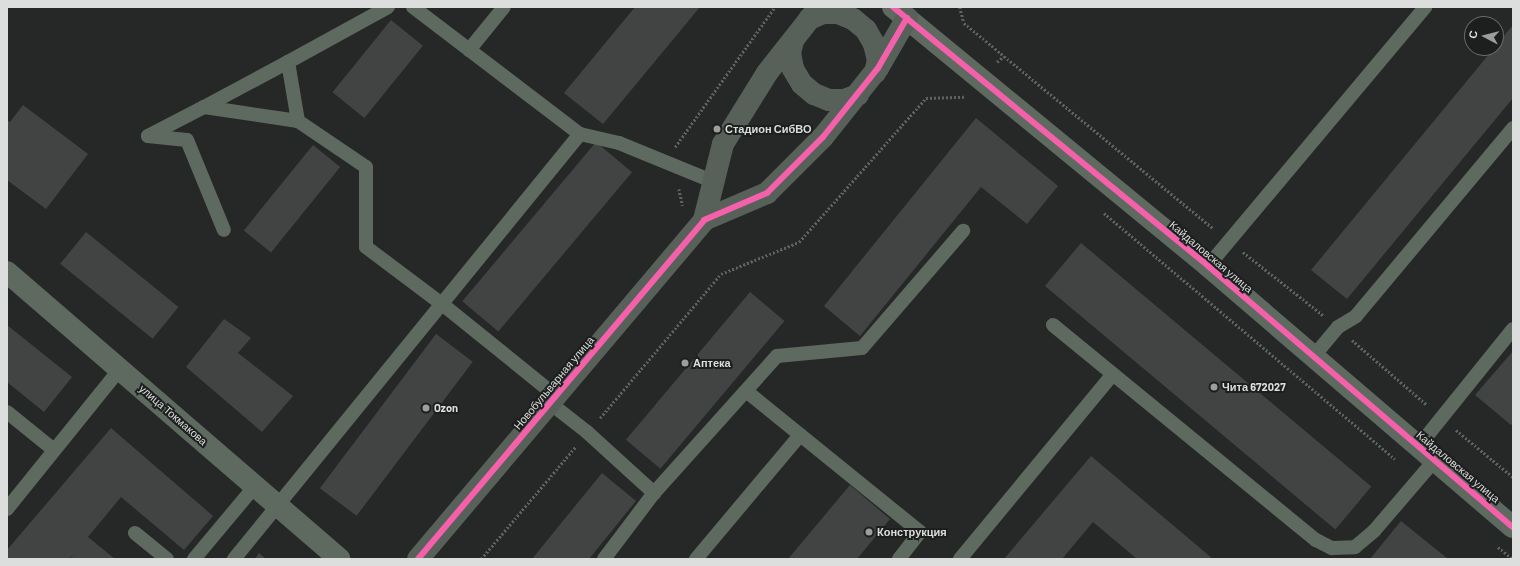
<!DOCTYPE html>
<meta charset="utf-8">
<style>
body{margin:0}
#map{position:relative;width:1520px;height:566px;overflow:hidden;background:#262827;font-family:Barlow,sans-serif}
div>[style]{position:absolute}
.building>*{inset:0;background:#424443;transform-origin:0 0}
.path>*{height:2.5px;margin-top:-1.25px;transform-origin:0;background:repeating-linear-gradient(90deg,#5d635e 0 2px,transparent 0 4px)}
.lane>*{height:14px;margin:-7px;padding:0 7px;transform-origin:7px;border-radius:7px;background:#5e695f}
.street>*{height:22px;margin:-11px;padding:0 11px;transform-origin:11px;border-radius:11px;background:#5e695f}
.secondary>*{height:22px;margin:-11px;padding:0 11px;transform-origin:11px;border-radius:11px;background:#586159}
.cycleway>*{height:6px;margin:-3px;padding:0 3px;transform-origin:3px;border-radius:3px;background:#f560ab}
.dots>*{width:11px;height:11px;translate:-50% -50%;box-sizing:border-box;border:2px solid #1c1f1e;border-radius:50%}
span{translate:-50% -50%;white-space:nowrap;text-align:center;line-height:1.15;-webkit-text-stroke:4px #1c1f1e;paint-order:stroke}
.poi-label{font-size:11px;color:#dbdedd;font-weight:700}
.left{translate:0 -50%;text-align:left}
.street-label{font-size:11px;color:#dbdedd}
.frame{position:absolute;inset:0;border:8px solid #dbdedd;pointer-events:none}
.north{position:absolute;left:1464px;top:16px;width:40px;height:40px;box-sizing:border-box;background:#1c1f1e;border:1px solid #686b6a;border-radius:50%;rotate:277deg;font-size:11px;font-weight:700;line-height:16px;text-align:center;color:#dbdedd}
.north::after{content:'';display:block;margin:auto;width:14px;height:18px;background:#9c9e9d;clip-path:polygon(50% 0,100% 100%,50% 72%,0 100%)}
</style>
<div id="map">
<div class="building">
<i style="clip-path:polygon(635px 7px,700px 7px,603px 124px,564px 93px)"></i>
<i style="left:391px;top:20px;width:41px;height:93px;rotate:39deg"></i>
<i style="clip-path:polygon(1513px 25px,1513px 98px,1347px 299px,1311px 270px)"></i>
<i style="clip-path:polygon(23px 105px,88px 154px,46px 209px,7px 180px,7px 120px,10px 122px)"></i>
<i style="clip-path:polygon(976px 118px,1058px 186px,1027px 224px,981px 187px,860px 336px,824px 306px)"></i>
<i style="left:596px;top:142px;width:47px;height:208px;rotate:40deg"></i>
<i style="left:313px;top:145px;width:35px;height:110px;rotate:39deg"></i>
<i style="left:86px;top:232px;width:119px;height:41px;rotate:39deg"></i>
<i style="left:1081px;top:243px;width:379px;height:56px;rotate:40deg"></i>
<i style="left:750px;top:292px;width:45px;height:193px;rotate:40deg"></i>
<i style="clip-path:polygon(224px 319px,251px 338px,238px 353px,293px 396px,262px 432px,186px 367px)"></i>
<i style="clip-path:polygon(7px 325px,72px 377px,44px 412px,7px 382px)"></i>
<i style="left:436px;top:334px;width:46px;height:193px;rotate:37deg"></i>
<i style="clip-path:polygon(1513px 351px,1513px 423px,1511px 425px,1475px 395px)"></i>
<i style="clip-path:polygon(111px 428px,213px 516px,184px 550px,121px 497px,88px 537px,115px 559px,70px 559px,74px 554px,69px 559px,7px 559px,7px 550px)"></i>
<i style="clip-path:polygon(1091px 456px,1213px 559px,1137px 559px,1093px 522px,1062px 559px,1004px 559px)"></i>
<i style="clip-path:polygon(602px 473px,636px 501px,589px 559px,532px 559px)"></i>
<i style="clip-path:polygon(850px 485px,890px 519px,857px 559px,788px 559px)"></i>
<i style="clip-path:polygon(1401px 521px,1448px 559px,1370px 559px)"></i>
<i style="clip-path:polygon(259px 553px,266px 559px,255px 559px)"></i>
</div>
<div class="path">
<i style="left:960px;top:7px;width:16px;rotate:76deg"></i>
<i style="left:964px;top:23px;width:324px;rotate:39.5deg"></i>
<i style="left:997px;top:62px;width:9px;rotate:-41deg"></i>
<i style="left:675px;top:147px;width:172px;rotate:-54.5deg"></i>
<i style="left:679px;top:189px;width:17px;rotate:77deg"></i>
<i style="left:1104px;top:213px;width:381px;rotate:40.2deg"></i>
<i style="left:1243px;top:252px;width:103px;rotate:38.3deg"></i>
<i style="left:1352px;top:340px;width:99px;rotate:40.9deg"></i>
<i style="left:600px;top:418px;width:188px;rotate:-50deg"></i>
<i style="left:721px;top:274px;width:84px;rotate:-22.3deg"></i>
<i style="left:799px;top:242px;width:192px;rotate:-48.6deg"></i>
<i style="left:926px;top:98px;width:38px;rotate:-2deg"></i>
<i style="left:1456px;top:430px;width:74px;rotate:39.5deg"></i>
<i style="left:1498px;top:547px;width:19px;rotate:39deg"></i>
<i style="left:481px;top:559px;width:148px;rotate:-49.9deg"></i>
</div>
<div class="lane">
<i style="left:413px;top:7px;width:210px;rotate:37.3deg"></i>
<i style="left:580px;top:134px;width:40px;rotate:13deg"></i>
<i style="left:619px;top:143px;width:103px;rotate:22.3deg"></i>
<i style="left:469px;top:50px;width:55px;rotate:-50.9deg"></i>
<i style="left:288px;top:62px;width:114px;rotate:-28.8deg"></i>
<i style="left:298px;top:121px;width:82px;rotate:34.1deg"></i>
<i style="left:366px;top:167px;width:80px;rotate:90deg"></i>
<i style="left:366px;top:247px;width:95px;rotate:36.9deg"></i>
<i style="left:442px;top:304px;width:146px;rotate:38.9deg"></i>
<i style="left:148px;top:136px;width:63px;rotate:-27.4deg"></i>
<i style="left:204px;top:107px;width:95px;rotate:8.5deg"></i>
<i style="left:298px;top:121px;width:60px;rotate:-99.6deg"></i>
<i style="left:288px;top:62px;width:95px;rotate:151.8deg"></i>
<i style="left:148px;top:136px;width:39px;rotate:6deg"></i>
<i style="left:187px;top:140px;width:97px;rotate:67.7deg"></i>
<i style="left:1208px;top:266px;width:338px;rotate:-50deg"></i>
<i style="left:1053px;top:325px;width:340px;rotate:39.3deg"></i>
<i style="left:1316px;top:540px;width:18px;rotate:27deg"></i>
<i style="left:1332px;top:548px;width:23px;rotate:-2deg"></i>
<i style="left:1355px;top:547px;width:25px;rotate:-40deg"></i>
<i style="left:1374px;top:531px;width:92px;rotate:-49.4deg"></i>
<i style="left:1313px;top:357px;width:39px;rotate:-50deg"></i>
<i style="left:1338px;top:327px;width:21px;rotate:-31deg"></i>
<i style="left:1356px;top:316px;width:245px;rotate:-50.1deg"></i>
<i style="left:746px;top:391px;width:224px;rotate:39deg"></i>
<i style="left:920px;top:532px;width:34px;rotate:128deg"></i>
<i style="left:550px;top:403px;width:47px;rotate:38.1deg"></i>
<i style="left:587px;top:432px;width:91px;rotate:42.3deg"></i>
<i style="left:654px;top:493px;width:184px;rotate:-48.1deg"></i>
<i style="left:777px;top:356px;width:85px;rotate:-5.4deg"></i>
<i style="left:862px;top:348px;width:155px;rotate:-49.2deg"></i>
<i style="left:7px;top:412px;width:60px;rotate:39deg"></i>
<i style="left:1418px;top:447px;width:151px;rotate:-51.2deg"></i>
<i style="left:7px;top:509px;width:180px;rotate:-51.1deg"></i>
<i style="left:135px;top:533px;width:41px;rotate:39.1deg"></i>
<i style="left:194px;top:559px;width:95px;rotate:-50.1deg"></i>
<i style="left:234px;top:559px;width:548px;rotate:-50.85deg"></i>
<i style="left:604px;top:559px;width:83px;rotate:-52.9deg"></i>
<i style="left:696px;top:559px;width:162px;rotate:-50deg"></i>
<i style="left:960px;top:559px;width:240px;rotate:-50.4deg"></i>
</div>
<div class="street">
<i style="left:893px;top:7px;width:408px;rotate:39.4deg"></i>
<i style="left:1208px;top:266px;width:401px;rotate:40.6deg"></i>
<i style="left:7px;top:272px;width:439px;rotate:40.8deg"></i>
</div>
<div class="secondary">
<i style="left:809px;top:19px;width:15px;rotate:-23deg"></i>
<i style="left:823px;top:13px;width:15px"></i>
<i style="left:838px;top:13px;width:16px;rotate:22deg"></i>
<i style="left:853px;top:19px;width:17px;rotate:40deg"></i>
<i style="left:866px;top:30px;width:16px;rotate:60deg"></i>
<i style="left:874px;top:44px;width:16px;rotate:76deg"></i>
<i style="left:878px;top:60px;width:13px;rotate:103deg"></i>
<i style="left:793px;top:41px;width:12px;rotate:104deg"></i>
<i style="left:790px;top:53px;width:16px;rotate:79deg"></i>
<i style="left:793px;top:69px;width:17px;rotate:59deg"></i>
<i style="left:802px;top:84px;width:16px;rotate:40deg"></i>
<i style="left:814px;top:94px;width:16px;rotate:22deg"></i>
<i style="left:829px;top:100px;width:15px"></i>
<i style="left:844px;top:100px;width:15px;rotate:-20deg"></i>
<i style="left:704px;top:220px;width:78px;rotate:-76deg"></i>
<i style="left:723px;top:144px;width:84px;rotate:-58.2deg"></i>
<i style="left:767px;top:73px;width:84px;rotate:-51.8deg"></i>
<i style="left:418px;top:559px;width:444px;rotate:-49.8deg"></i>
<i style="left:704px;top:220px;width:69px;rotate:-23.2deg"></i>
<i style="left:767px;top:193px;width:79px;rotate:-45deg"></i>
<i style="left:823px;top:137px;width:88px;rotate:-51.4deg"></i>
<i style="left:878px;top:68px;width:58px;rotate:-59.9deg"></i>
</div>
<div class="cycleway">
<i style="left:893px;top:7px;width:408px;rotate:39.4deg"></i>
<i style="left:1208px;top:266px;width:401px;rotate:40.6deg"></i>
<i style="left:418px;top:559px;width:444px;rotate:-49.8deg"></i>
<i style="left:704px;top:220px;width:69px;rotate:-23.2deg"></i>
<i style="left:767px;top:193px;width:79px;rotate:-45deg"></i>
<i style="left:823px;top:137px;width:88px;rotate:-51.4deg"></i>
<i style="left:878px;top:68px;width:58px;rotate:-59.9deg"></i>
</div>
<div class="dots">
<i style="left:717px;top:129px;background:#9c9e9d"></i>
<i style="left:685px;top:363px;background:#9c9e9d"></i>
<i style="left:1214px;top:387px;background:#9c9e9d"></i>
<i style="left:426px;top:408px;background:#9c9e9d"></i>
<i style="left:869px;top:532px;background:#9c9e9d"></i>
</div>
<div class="poi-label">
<span class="left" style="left:725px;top:129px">Стадион СибВО</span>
<span class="left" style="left:693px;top:363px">Аптека</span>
<span class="left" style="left:1222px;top:387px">Чита 672027</span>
<span class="left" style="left:434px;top:408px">Ozon</span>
<span class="left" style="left:877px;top:532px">Конструкция</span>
</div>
<div class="street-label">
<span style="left:1211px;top:257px;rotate:40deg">Кайдаловская улица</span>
<span style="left:554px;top:383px;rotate:-50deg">Новобульварная улица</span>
<span style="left:173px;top:415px;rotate:41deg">улица Токмакова</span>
<span style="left:1458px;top:467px;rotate:40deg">Кайдаловская улица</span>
</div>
<div class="frame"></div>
<div class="north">С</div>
</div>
